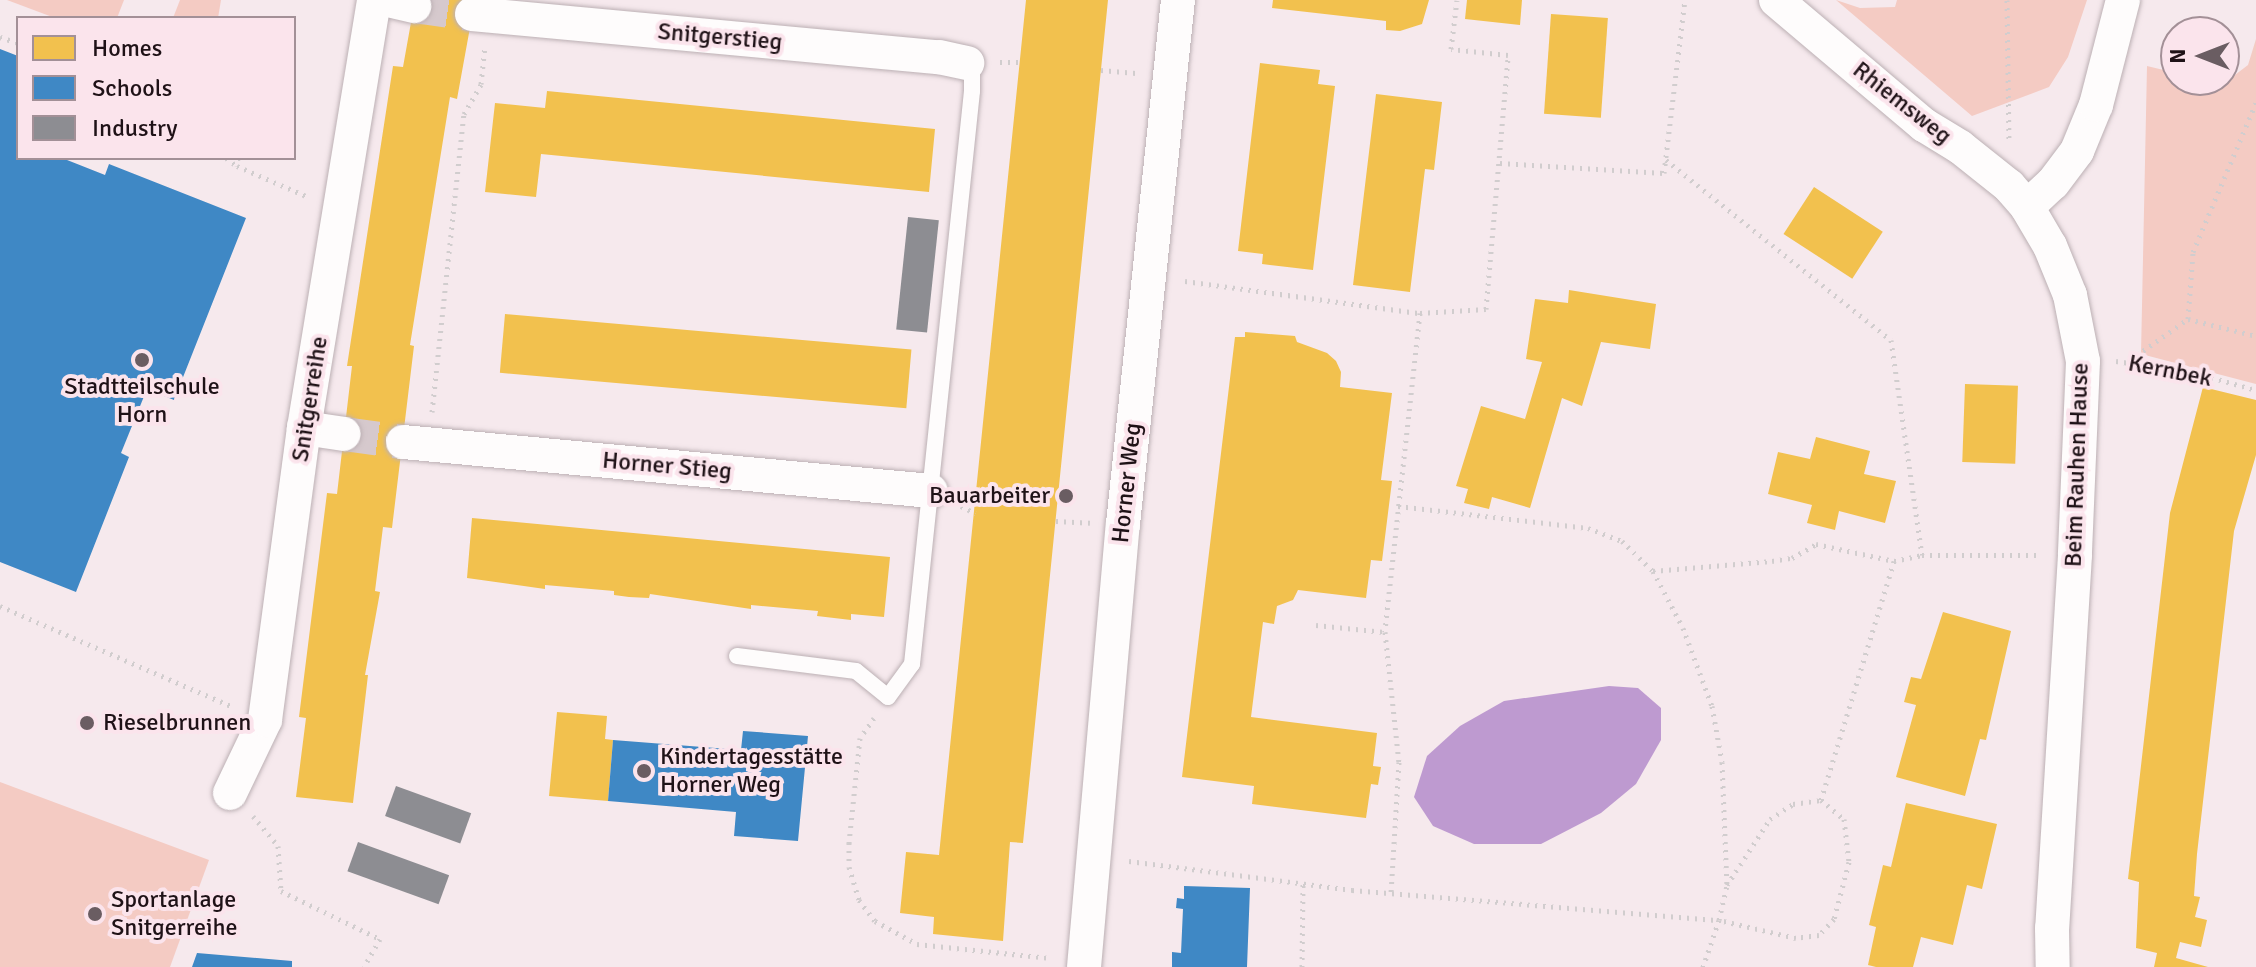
<!DOCTYPE html>
<meta charset="utf-8">
<style>
body{margin:0}
#map{position:relative;width:2256px;height:967px;overflow:hidden;background:#f6e9ed;font-family:Signika,sans-serif}
div>[style]{position:absolute}
.green>*{inset:0;background:#f4cbc3}
.water>*{inset:0;background:#be9ad0}
.homes>*{inset:0;background:#f2c14e;transform-origin:0 0}
.schools>*{inset:0;background:#3f88c5}
.industry>*{inset:0;background:#8d8d92;transform-origin:0 0}
.minor-tunnel>*{height:34px;margin-top:-17px;transform-origin:0;background:repeating-linear-gradient(90deg,#d6c9cd 0 34px,transparent 0 51px)}
.path>*{height:5px;margin-top:-2.5px;transform-origin:0;background:repeating-linear-gradient(90deg,#d1cdce 0 2px,transparent 0 8px)}
.roads{filter:drop-shadow(0 0 2px #bcb0b4) drop-shadow(0 0 2px #bcb0b4)}
.service>*{height:16px;margin:-8px;padding:0 8px;transform-origin:8px;border-radius:8px;background:#fefcfc}
.minor>*{height:34px;margin:-17px;padding:0 17px;transform-origin:17px;border-radius:17px;background:#fefcfc}
.dots>*{width:22px;height:22px;translate:-50% -50%;box-sizing:border-box;border:4px solid #fbe4ec;border-radius:50%}
span{translate:-50% -50%;white-space:nowrap;text-align:center;line-height:1.15;-webkit-text-stroke:8px #fbe4ec;paint-order:stroke}
.street-label{font-size:24px;color:#1f1217}
.poi-label{font-size:24px;color:#1f1217}
.right{translate:-100% -50%;text-align:right}
.left{translate:0 -50%;text-align:left}
.legend{position:absolute;left:16px;top:16px;width:280px;height:144px;box-sizing:border-box;background:#fbe4ec;border:2px solid #a39097;margin:0;padding:10px 14px;list-style:none;font-size:24px;color:#1f1217}
.legend li{display:flex;align-items:center;gap:16px;height:40px}
.legend b{width:40px;border:2px solid #a39097}
.north{position:absolute;left:2160px;top:16px;width:80px;height:80px;box-sizing:border-box;background:#fbe4ec;border:2px solid #a39097;border-radius:50%;rotate:270deg;font-size:22px;font-weight:700;line-height:32px;text-align:center;color:#1f1217}
.north::after{content:'';display:block;margin:auto;width:28px;height:36px;background:#6a5d62;clip-path:polygon(50% 0,100% 100%,50% 72%,0 100%)}
</style>
<div id="map">
<div class="green">
<i style="clip-path:polygon(7px 0,124px 0,117px 18px,55px 18px)"></i>
<i style="clip-path:polygon(180px 0,221px 0,218px 18px,173px 18px)"></i>
<i style="clip-path:polygon(1836px 0,1860px 8px,1895px 7px,1897px 0,2087px 0,2068px 57px,2049px 87px,1972px 116px)"></i>
<i style="clip-path:polygon(2256px 39px,2256px 384px,2141px 354px,2147px 66px,2176px 73px,2176px 80px,2223px 84px,2248px 65px)"></i>
<i style="clip-path:polygon(0 782px,209px 860px,170px 967px,0 967px)"></i>
</div>
<div class="water">
<i style="clip-path:polygon(1609px 686px,1638px 688px,1661px 708px,1661px 740px,1636px 784px,1601px 813px,1541px 844px,1474px 844px,1433px 826px,1414px 797px,1427px 756px,1460px 726px,1504px 701px)"></i>
</div>
<div class="homes">
<i style="clip-path:polygon(415px 0,475px 0,457px 99px,450px 97px,410px 345px,414px 346px,392px 528px,383px 527px,375px 591px,380px 592px,365px 675px,368px 675px,353px 803px,296px 797px,306px 718px,299px 717px,327px 493px,337px 494px,352px 366px,347px 366px,393px 66px,403px 67px)"></i>
<i style="clip-path:polygon(1026px 0,1108px 0,1023px 843px,1010px 842px,1003px 941px,933px 934px,934px 917px,900px 913px,906px 852px,939px 855px)"></i>
<i style="clip-path:polygon(1273px 0,1429px 0,1422px 24px,1400px 31px,1386px 30px,1386px 21px,1272px 8px)"></i>
<i style="clip-path:polygon(1467px 0,1522px 0,1520px 25px,1465px 19px)"></i>
<i style="left:1551px;top:14px;width:57px;height:100px;rotate:4deg"></i>
<i style="clip-path:polygon(1260px 63px,1320px 70px,1318px 84px,1335px 86px,1313px 270px,1262px 264px,1263px 254px,1238px 251px)"></i>
<i style="clip-path:polygon(547px 91px,935px 129px,929px 192px,541px 154px,536px 197px,485px 192px,495px 103px,545px 108px)"></i>
<i style="clip-path:polygon(1376px 94px,1442px 102px,1434px 170px,1425px 169px,1410px 292px,1353px 285px)"></i>
<i style="left:1814px;top:187px;width:82px;height:56px;rotate:33deg"></i>
<i style="clip-path:polygon(1569px 290px,1656px 304px,1650px 349px,1601px 342px,1582px 406px,1562px 398px,1530px 508px,1492px 497px,1489px 509px,1464px 503px,1468px 489px,1456px 486px,1481px 406px,1525px 419px,1542px 362px,1526px 359px,1535px 299px,1568px 303px)"></i>
<i style="left:505px;top:314px;width:408px;height:59px;rotate:5deg"></i>
<i style="clip-path:polygon(1245px 332px,1295px 336px,1297px 342px,1327px 353px,1336px 361px,1341px 372px,1340px 387px,1392px 393px,1381px 480px,1392px 481px,1382px 561px,1371px 560px,1366px 598px,1298px 590px,1293px 600px,1277px 606px,1274px 624px,1263px 622px,1251px 717px,1377px 733px,1373px 766px,1381px 767px,1378px 785px,1371px 784px,1366px 818px,1252px 804px,1254px 786px,1182px 777px,1235px 337px,1245px 337px)"></i>
<i style="left:1965px;top:384px;width:53px;height:78px;rotate:2deg"></i>
<i style="clip-path:polygon(2203px 387px,2256px 400px,2256px 455px,2234px 531px,2197px 854px,2194px 896px,2200px 897px,2195px 917px,2207px 920px,2201px 947px,2180px 942px,2176px 958px,2208px 967px,2154px 967px,2157px 953px,2136px 948px,2139px 882px,2128px 879px,2170px 513px)"></i>
<i style="clip-path:polygon(1816px 437px,1870px 451px,1864px 474px,1896px 481px,1885px 523px,1839px 511px,1835px 530px,1807px 523px,1812px 505px,1768px 494px,1778px 452px,1810px 459px)"></i>
<i style="clip-path:polygon(472px 518px,890px 557px,884px 617px,851px 614px,851px 620px,817px 616px,818px 611px,751px 605px,751px 609px,650px 594px,649px 598px,629px 597px,614px 595px,614px 591px,545px 585px,545px 589px,467px 578px)"></i>
<i style="clip-path:polygon(1943px 612px,2011px 631px,1986px 740px,1980px 739px,1965px 796px,1896px 777px,1916px 705px,1904px 702px,1911px 677px,1921px 679px)"></i>
<i style="clip-path:polygon(557px 712px,607px 716px,605px 739px,613px 740px,608px 801px,549px 796px)"></i>
<i style="clip-path:polygon(1906px 803px,1997px 824px,1982px 889px,1967px 885px,1953px 945px,1921px 937px,1913px 967px,1876px 967px,1868px 965px,1876px 927px,1869px 925px,1883px 865px,1891px 867px)"></i>
</div>
<div class="schools">
<i style="clip-path:polygon(0 49px,18px 56px,18px 158px,62px 158px,105px 175px,109px 164px,246px 218px,174px 400px,147px 389px,121px 453px,129px 457px,76px 592px,0 562px)"></i>
<i style="clip-path:polygon(743px 731px,808px 736px,798px 841px,734px 836px,736px 812px,608px 801px,613px 740px,741px 750px)"></i>
<i style="clip-path:polygon(1184px 886px,1250px 888px,1247px 967px,1172px 967px,1172px 952px,1181px 953px,1183px 909px,1176px 908px,1177px 898px,1184px 899px)"></i>
<i style="clip-path:polygon(197px 953px,292px 961px,292px 967px,192px 967px)"></i>
</div>
<div class="industry">
<i style="left:908px;top:217px;width:31px;height:113px;rotate:6deg"></i>
<i style="left:396px;top:786px;width:80px;height:32px;rotate:20deg"></i>
<i style="left:358px;top:842px;width:97px;height:31px;rotate:20deg"></i>
</div>
<div class="minor-tunnel">
<i style="left:414px;top:6px;width:59px;rotate:7.9deg"></i>
<i style="left:344px;top:434px;width:60px;rotate:7.7deg"></i>
</div>
<div class="path">
<i style="left:2007px;top:0;width:141px;rotate:89.2deg"></i>
<i style="left:0;top:37px;width:19px;rotate:18deg"></i>
<i style="left:1000px;top:62px;width:20px"></i>
<i style="left:1101px;top:70px;width:35px;rotate:5deg"></i>
<i style="left:226px;top:158px;width:14px;rotate:36deg"></i>
<i style="left:238px;top:158px;width:8px;rotate:97deg"></i>
<i style="left:237px;top:166px;width:75px;rotate:23.5deg"></i>
<i style="left:1666px;top:160px;width:288px;rotate:38.7deg"></i>
<i style="left:1891px;top:340px;width:217px;rotate:81.8deg"></i>
<i style="left:1500px;top:163px;width:164px;rotate:3.5deg"></i>
<i style="left:1664px;top:173px;width:174px;rotate:-83.1deg"></i>
<i style="left:1185px;top:281px;width:237px;rotate:7.8deg"></i>
<i style="left:1420px;top:313px;width:321px;rotate:96.3deg"></i>
<i style="left:1420px;top:313px;width:66px;rotate:-3.5deg"></i>
<i style="left:1486px;top:309px;width:255px;rotate:-85deg"></i>
<i style="left:1508px;top:55px;width:57px;rotate:-174deg"></i>
<i style="left:1451px;top:49px;width:49px;rotate:-83deg"></i>
<i style="left:2188px;top:319px;width:67px;rotate:-85.7deg"></i>
<i style="left:2193px;top:252px;width:162px;rotate:-67.1deg"></i>
<i style="left:2130px;top:360px;width:71px;rotate:-35.3deg"></i>
<i style="left:2188px;top:319px;width:70px;rotate:14deg"></i>
<i style="left:2116px;top:361px;width:81px;rotate:8.5deg"></i>
<i style="left:2196px;top:373px;width:62px;rotate:15.8deg"></i>
<i style="left:432px;top:412px;width:300px;rotate:-83.9deg"></i>
<i style="left:464px;top:114px;width:34px;rotate:-60deg"></i>
<i style="left:481px;top:84px;width:36px;rotate:-84deg"></i>
<i style="left:961px;top:506px;width:16px;rotate:27deg"></i>
<i style="left:1398px;top:506px;width:191px;rotate:6.6deg"></i>
<i style="left:1588px;top:528px;width:36px;rotate:21deg"></i>
<i style="left:1622px;top:541px;width:43px;rotate:44.1deg"></i>
<i style="left:1653px;top:571px;width:64px;rotate:62.2deg"></i>
<i style="left:1683px;top:628px;width:83px;rotate:69.6deg"></i>
<i style="left:1712px;top:706px;width:57px;rotate:79.9deg"></i>
<i style="left:1722px;top:762px;width:122px;rotate:87.7deg"></i>
<i style="left:1056px;top:521px;width:34px;rotate:3deg"></i>
<i style="left:1653px;top:571px;width:119px;rotate:-4.8deg"></i>
<i style="left:1772px;top:561px;width:20px;rotate:-9deg"></i>
<i style="left:1792px;top:558px;width:28px;rotate:-30deg"></i>
<i style="left:1816px;top:544px;width:80px;rotate:12.3deg"></i>
<i style="left:0;top:606px;width:252px;rotate:23.4deg"></i>
<i style="left:1316px;top:625px;width:69px;rotate:5.8deg"></i>
<i style="left:1385px;top:632px;width:131px;rotate:83.9deg"></i>
<i style="left:1399px;top:762px;width:131px;rotate:93.5deg"></i>
<i style="left:874px;top:718px;width:24px;rotate:125deg"></i>
<i style="left:860px;top:738px;width:106px;rotate:96deg"></i>
<i style="left:849px;top:843px;width:24px;rotate:90deg"></i>
<i style="left:849px;top:867px;width:34px;rotate:73deg"></i>
<i style="left:859px;top:900px;width:26px;rotate:53deg"></i>
<i style="left:875px;top:921px;width:48px;rotate:28.7deg"></i>
<i style="left:917px;top:944px;width:135px;rotate:6deg"></i>
<i style="left:1821px;top:800px;width:30px;rotate:40deg"></i>
<i style="left:1844px;top:819px;width:43px;rotate:83.4deg"></i>
<i style="left:1849px;top:862px;width:59px;rotate:104.7deg"></i>
<i style="left:1834px;top:919px;width:22px;rotate:133deg"></i>
<i style="left:1819px;top:935px;width:23px;rotate:173deg"></i>
<i style="left:1796px;top:938px;width:79px;rotate:-166.8deg"></i>
<i style="left:1719px;top:920px;width:36px;rotate:-77deg"></i>
<i style="left:1727px;top:885px;width:79px;rotate:-56.9deg"></i>
<i style="left:1770px;top:819px;width:27px;rotate:-33deg"></i>
<i style="left:1793px;top:804px;width:28px;rotate:-8deg"></i>
<i style="left:1821px;top:800px;width:250px;rotate:-73deg"></i>
<i style="left:1894px;top:561px;width:29px;rotate:-12deg"></i>
<i style="left:1922px;top:555px;width:120px"></i>
<i style="left:253px;top:816px;width:39px;rotate:50deg"></i>
<i style="left:278px;top:846px;width:45px;rotate:86.2deg"></i>
<i style="left:281px;top:891px;width:110px;rotate:25.9deg"></i>
<i style="left:380px;top:939px;width:32px;rotate:120deg"></i>
<i style="left:1129px;top:861px;width:225px;rotate:7.4deg"></i>
<i style="left:1352px;top:890px;width:368px;rotate:4.7deg"></i>
<i style="left:1719px;top:920px;width:50px;rotate:108.8deg"></i>
<i style="left:1302px;top:967px;width:84px;rotate:-89.3deg"></i>
</div>
<div class="roads">
<div class="service">
<i style="left:737px;top:656px;width:120px;rotate:7.2deg"></i>
<i style="left:856px;top:671px;width:41px;rotate:39.1deg"></i>
<i style="left:888px;top:697px;width:41px;rotate:-54deg"></i>
<i style="left:912px;top:664px;width:576px;rotate:-84.02deg"></i>
<i style="left:972px;top:91px;width:18px;rotate:-90deg"></i>
<i style="left:972px;top:73px;width:11px;rotate:-117deg"></i>
</div>
<div class="minor">
<i style="left:388px;top:0;width:27px;rotate:13deg"></i>
<i style="left:1776px;top:0;width:194px;rotate:40.2deg"></i>
<i style="left:1924px;top:125px;width:42px;rotate:31.4deg"></i>
<i style="left:1960px;top:147px;width:63px;rotate:38.5deg"></i>
<i style="left:2009px;top:186px;width:28px;rotate:49deg"></i>
<i style="left:2027px;top:207px;width:45px;rotate:59.5deg"></i>
<i style="left:2050px;top:246px;width:53px;rotate:67.8deg"></i>
<i style="left:2070px;top:295px;width:67px;rotate:78.9deg"></i>
<i style="left:2083px;top:361px;width:194px;rotate:92.4deg"></i>
<i style="left:2075px;top:555px;width:374px;rotate:93.5deg"></i>
<i style="left:2052px;top:928px;width:39px;rotate:89deg"></i>
<i style="left:472px;top:14px;width:469px;rotate:5.3deg"></i>
<i style="left:939px;top:57px;width:29px;rotate:12deg"></i>
<i style="left:2027px;top:207px;width:35px;rotate:-43deg"></i>
<i style="left:2053px;top:183px;width:40px;rotate:-53deg"></i>
<i style="left:2077px;top:151px;width:50px;rotate:-67.6deg"></i>
<i style="left:2096px;top:105px;width:108px;rotate:-75.6deg"></i>
<i style="left:304px;top:428px;width:40px;rotate:8.5deg"></i>
<i style="left:403px;top:442px;width:530px;rotate:5.3deg"></i>
<i style="left:230px;top:793px;width:81px;rotate:-64.4deg"></i>
<i style="left:265px;top:720px;width:295px;rotate:-82.4deg"></i>
<i style="left:304px;top:428px;width:434px;rotate:-80.7deg"></i>
<i style="left:1084px;top:967px;width:445px;rotate:-85deg"></i>
<i style="left:1123px;top:524px;width:527px;rotate:-84.01deg"></i>
</div>
</div>
<div class="dots">
<i style="left:142px;top:360px;background:#6a5d62"></i>
<i style="left:1066px;top:496px;background:#6a5d62"></i>
<i style="left:87px;top:723px;background:#6a5d62"></i>
<i style="left:644px;top:771px;background:#6a5d62"></i>
<i style="left:95px;top:914px;background:#6a5d62"></i>
</div>
<div class="street-label">
<span style="left:720px;top:37px;rotate:5deg">Snitgerstieg</span>
<span style="left:1902px;top:103px;rotate:38deg">Rhiemsweg</span>
<span style="left:2170px;top:371px;rotate:11deg">Kernbek</span>
<span style="left:310px;top:399px;rotate:-81deg">Snitgerreihe</span>
<span style="left:2077px;top:465px;rotate:-88deg">Beim Rauhen Hause</span>
<span style="left:667px;top:466px;rotate:5deg">Horner Stieg</span>
<span style="left:1127px;top:483px;rotate:-84deg">Horner Weg</span>
</div>
<div class="poi-label">
<span style="left:142px;top:401px">Stadtteilschule<br>Horn</span>
<span class="right" style="left:1050px;top:496px">Bauarbeiter</span>
<span class="left" style="left:103px;top:723px">Rieselbrunnen</span>
<span class="left" style="left:660px;top:771px">Kindertagesstätte<br>Horner Weg</span>
<span class="left" style="left:111px;top:914px">Sportanlage<br>Snitgerreihe</span>
</div>
<ul class="legend">
<li><b style="height:22px;background:#f2c14e"></b>Homes</li>
<li><b style="height:22px;background:#3f88c5"></b>Schools</li>
<li><b style="height:22px;background:#8d8d92"></b>Industry</li>
</ul>
<div class="north">N</div>
</div>
